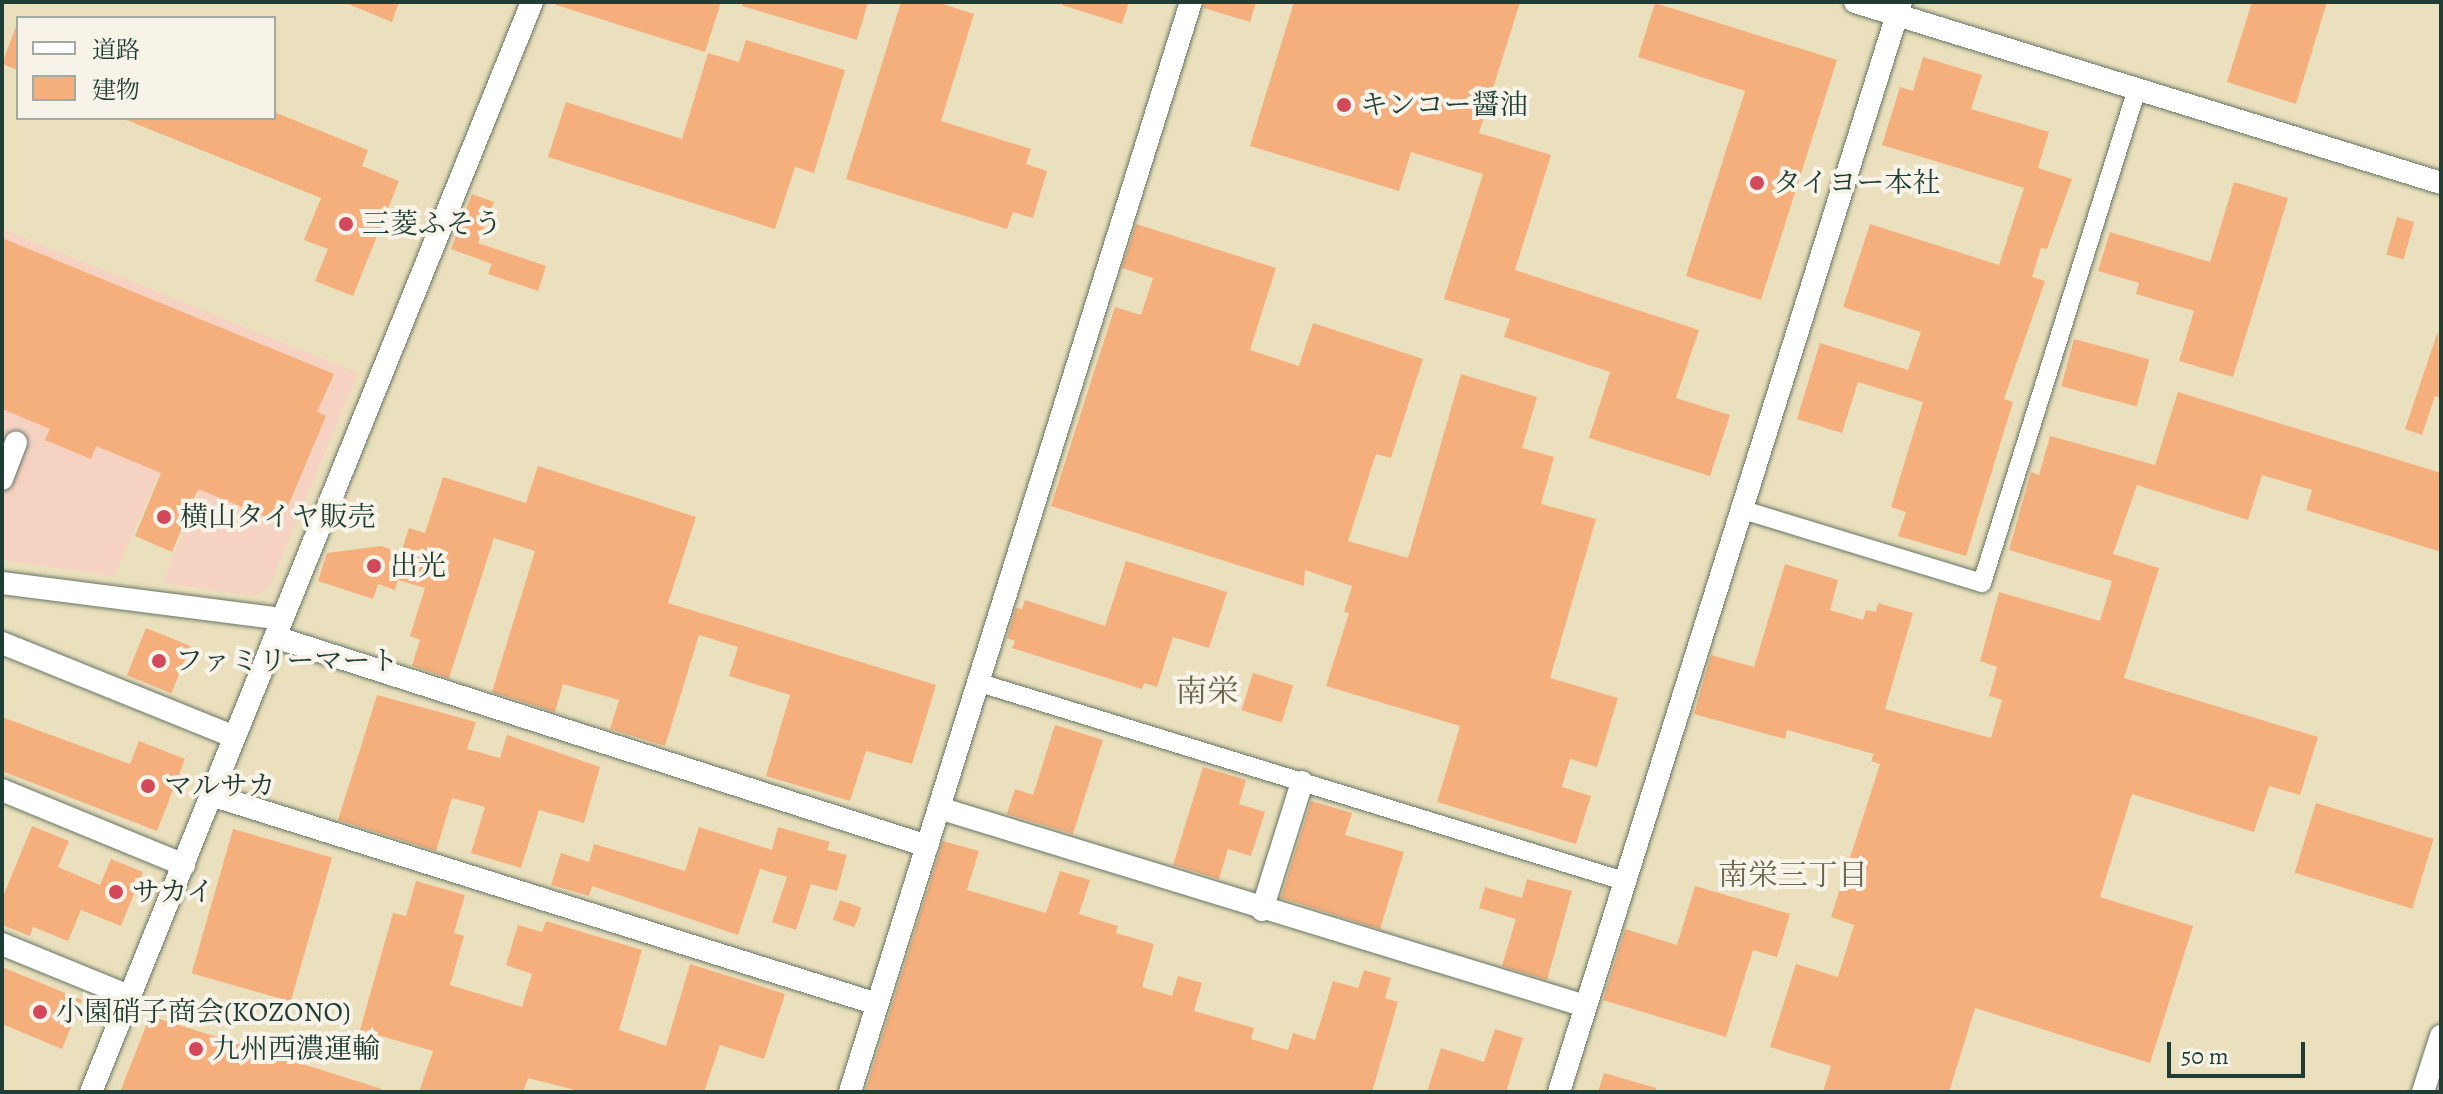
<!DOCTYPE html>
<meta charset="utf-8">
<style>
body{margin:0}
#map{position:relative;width:2443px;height:1094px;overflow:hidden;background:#ebe0bd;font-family:Alegreya,"Noto Serif JP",serif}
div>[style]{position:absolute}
.built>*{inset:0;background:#f5d2c2}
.building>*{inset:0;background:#f5af7d;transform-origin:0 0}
.roads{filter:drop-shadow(0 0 2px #667664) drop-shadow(0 0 2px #667664)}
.minor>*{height:18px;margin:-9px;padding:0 9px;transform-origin:9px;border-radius:9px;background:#fff}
.tertiary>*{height:22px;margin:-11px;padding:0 11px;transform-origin:11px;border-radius:11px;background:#fff}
.dots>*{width:22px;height:22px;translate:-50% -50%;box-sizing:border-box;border:4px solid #f7f3e8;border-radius:50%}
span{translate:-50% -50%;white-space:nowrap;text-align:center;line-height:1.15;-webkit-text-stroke:8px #f7f3e8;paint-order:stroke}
.poi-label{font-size:28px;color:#1f3d34}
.left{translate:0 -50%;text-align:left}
.neighbourhood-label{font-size:30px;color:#6a654e}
.quarter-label{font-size:32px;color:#6a654e}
.frame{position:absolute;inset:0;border:4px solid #1f3d34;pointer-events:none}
.legend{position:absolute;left:16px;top:16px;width:260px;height:104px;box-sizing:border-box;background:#f7f3e8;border:2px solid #a1aaa0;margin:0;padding:10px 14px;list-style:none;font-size:24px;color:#1f3d34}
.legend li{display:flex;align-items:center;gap:16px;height:40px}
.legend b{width:40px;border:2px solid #a1aaa0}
.scale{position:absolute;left:2167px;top:1042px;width:138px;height:36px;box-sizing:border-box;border:4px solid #1f3d34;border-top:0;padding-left:10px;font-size:24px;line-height:28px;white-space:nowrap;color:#1f3d34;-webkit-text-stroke:6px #f7f3e8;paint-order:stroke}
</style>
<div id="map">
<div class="built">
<i style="clip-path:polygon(2px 229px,358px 373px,270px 585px,255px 596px,163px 583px,199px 493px,158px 475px,114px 576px,2px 560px)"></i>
</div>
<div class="building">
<i style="clip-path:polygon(343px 2px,399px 2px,392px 22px)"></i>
<i style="clip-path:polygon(556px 2px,721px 2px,705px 52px,556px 5px)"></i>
<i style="clip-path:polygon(743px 2px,868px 2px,857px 40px,742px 6px)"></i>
<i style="clip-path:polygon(901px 2px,937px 2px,974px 14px,941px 121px,1031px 149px,1026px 164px,1047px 171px,1033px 218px,1013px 212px,1007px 229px,846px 179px)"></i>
<i style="clip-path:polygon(1062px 2px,1129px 2px,1122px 24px,1062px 5px)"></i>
<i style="clip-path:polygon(1205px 2px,1256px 2px,1250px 22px,1204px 8px)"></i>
<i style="clip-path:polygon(1294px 2px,1520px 2px,1479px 133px,1551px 155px,1515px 270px,1699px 330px,1676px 398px,1730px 415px,1710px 476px,1589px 438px,1610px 372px,1504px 337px,1510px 319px,1444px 299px,1483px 174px,1411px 152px,1399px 191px,1250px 146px)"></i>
<i style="clip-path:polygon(2252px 2px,2327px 2px,2296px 104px,2227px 82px)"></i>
<i style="clip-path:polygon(1655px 3px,1837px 60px,1761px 300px,1686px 276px,1745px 91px,1638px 57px)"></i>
<i style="clip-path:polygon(18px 21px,18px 70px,2px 64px)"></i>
<i style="clip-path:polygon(746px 40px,845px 70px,814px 173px,795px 167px,775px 229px,548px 157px,566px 102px,682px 139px,708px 53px,739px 62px)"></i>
<i style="clip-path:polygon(1923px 57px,1982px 75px,1971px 109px,2049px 132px,2038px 168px,2072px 179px,2047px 249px,2041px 248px,2032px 277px,2045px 281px,2004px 399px,2013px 402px,1966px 556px,1898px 536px,1906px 512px,1891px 507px,1923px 402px,1858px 382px,1842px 433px,1797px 419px,1820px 343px,1908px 370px,1921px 332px,1843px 307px,1870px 224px,1999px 265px,2024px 188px,1882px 145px,1900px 87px,1913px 91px)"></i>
<i style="clip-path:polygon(274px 112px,368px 150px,362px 166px,399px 181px,353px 296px,315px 281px,328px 249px,304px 240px,321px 198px,124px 119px,274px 118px)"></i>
<i style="clip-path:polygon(2234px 182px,2288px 198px,2233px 377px,2179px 361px,2194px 311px,2136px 294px,2139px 283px,2098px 271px,2110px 232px,2210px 262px)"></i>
<i style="clip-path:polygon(472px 194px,494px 202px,478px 243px,546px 266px,538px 291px,488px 274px,492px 264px,451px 249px)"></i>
<i style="left:2397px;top:217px;width:18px;height:39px;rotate:16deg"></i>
<i style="clip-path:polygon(1136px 224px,1276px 268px,1250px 350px,1299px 366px,1313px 323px,1423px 359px,1391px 458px,1376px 454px,1348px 541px,1408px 558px,1461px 374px,1537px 397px,1522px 448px,1554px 457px,1541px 504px,1596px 519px,1550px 678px,1618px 698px,1597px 767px,1570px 759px,1562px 787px,1591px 796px,1576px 844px,1437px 802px,1460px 726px,1326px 686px,1349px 613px,1344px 612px,1352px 586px,1305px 570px,1304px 586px,1051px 506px,1115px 307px,1141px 315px,1153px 278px,1122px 268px)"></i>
<i style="clip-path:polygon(2px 238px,334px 374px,317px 412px,326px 416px,281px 523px,198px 489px,172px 552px,135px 536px,161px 473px,96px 446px,91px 459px,45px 440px,50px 429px,2px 409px)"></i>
<i style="clip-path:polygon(2438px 331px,2441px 398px,2435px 396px,2422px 435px,2405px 429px)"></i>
<i style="left:2074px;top:339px;width:78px;height:49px;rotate:15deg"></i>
<i style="clip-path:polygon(2178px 392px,2441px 473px,2441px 552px,2306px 510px,2312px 490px,2262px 475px,2248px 520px,2137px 485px,2113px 554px,2159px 568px,2124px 678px,2318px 737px,2300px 795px,2269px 786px,2254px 832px,2132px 794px,2100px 897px,2193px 926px,2150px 1063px,1975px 1008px,1949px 1092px,1823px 1092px,1831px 1066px,1770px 1047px,1796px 964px,1838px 977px,1854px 925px,1831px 917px,1880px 764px,1871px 761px,1874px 754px,1787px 730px,1785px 739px,1694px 714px,1711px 655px,1754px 667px,1785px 564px,1838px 580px,1830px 610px,1863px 620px,1866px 610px,1876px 612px,1878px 603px,1913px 613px,1885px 709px,1991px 738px,2002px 700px,1989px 696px,1997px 667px,1980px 661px,1999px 592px,2100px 621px,2112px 581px,2009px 550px,2031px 472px,2039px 475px,2050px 436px,2155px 465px)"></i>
<i style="clip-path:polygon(538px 466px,696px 517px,668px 603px,936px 685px,912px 764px,866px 751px,850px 801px,766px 776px,790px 695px,729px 676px,738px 647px,699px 635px,665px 746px,610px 729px,619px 700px,563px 684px,555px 712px,492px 692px,535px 551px,494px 538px,449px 678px,412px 666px,420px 640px,410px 636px,425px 588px,398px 580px,395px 590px,378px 584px,373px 599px,318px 581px,327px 553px,381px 546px,401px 553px,409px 528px,425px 533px,443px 477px,526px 503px)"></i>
<i style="clip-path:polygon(1126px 561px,1227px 592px,1209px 648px,1173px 637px,1157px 687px,1144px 683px,1142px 689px,1012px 648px,1015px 641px,1007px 638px,1016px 608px,1022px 609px,1025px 600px,1105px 626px)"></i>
<i style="left:146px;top:628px;width:48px;height:51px;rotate:22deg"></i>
<i style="left:1253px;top:673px;width:42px;height:39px;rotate:17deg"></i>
<i style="clip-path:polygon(377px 695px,476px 722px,467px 749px,500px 758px,507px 735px,600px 767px,584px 823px,539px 810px,521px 868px,471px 853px,485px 807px,452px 798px,436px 851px,338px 820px)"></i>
<i style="clip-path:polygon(2px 717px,130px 764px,139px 741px,185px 759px,157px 831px,2px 771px)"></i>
<i style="clip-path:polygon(1055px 725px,1103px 740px,1073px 834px,1007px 814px,1015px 789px,1033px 795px)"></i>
<i style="clip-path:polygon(1203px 767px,1246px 780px,1239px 804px,1265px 812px,1251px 856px,1228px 849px,1219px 879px,1173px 865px)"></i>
<i style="clip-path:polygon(1311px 801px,1352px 813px,1345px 835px,1404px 852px,1380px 929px,1281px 898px)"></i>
<i style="left:2316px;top:803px;width:123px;height:73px;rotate:17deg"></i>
<i style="clip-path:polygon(32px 826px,69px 841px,58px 867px,100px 885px,111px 859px,143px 872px,121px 926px,81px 910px,68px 941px,33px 927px,30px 936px,2px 925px,2px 899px)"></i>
<i style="clip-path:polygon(699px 827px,772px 850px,778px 827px,830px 842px,827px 850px,847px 855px,837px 891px,811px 884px,796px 930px,772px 922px,787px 877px,760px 869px,738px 935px,592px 886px,589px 896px,551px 885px,561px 853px,589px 862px,594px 844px,685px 871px)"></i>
<i style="left:233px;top:829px;width:103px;height:150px;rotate:16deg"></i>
<i style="clip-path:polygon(943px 841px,979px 851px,967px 890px,1046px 913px,1060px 871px,1090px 880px,1079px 914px,1118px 926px,1116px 933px,1154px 944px,1142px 987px,1172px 996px,1178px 976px,1202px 983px,1194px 1011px,1254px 1028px,1251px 1039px,1288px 1050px,1293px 1033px,1315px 1040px,1333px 981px,1358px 988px,1364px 970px,1391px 978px,1385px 998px,1398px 1002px,1372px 1092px,865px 1092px)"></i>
<i style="clip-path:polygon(1527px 879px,1572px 891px,1547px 980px,1502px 966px,1516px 919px,1479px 908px,1485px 887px,1522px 898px)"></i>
<i style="clip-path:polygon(416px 881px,465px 895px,454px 933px,464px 936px,450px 985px,522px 1007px,532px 974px,506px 965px,518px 925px,542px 932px,546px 921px,642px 950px,619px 1030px,666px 1046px,690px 964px,785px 994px,764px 1059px,720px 1045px,704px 1092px,583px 1092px,528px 1078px,523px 1092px,419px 1092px,433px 1051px,360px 1030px,393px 913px,406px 916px)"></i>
<i style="clip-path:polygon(1695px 886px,1790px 914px,1777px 957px,1753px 950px,1726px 1037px,1603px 1000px,1625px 929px,1677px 945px)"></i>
<i style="left:840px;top:900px;width:23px;height:21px;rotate:20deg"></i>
<i style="clip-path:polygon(2px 967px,82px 1000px,62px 1049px,2px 1024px)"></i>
<i style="clip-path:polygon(150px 1016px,382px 1089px,381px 1092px,120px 1092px)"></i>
<i style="clip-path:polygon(1495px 1029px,1523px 1038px,1506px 1092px,1427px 1092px,1441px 1048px,1484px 1062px)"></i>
<i style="clip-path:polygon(1604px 1073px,1656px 1088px,1656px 1092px,1598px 1092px)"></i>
</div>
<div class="roads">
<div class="minor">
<i style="left:1740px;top:509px;width:253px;rotate:17deg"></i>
<i style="left:1982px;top:583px;width:518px;rotate:-72.58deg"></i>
<i style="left:980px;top:683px;width:674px;rotate:17.09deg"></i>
</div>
<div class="tertiary">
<i style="left:1855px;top:2px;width:613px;rotate:17.16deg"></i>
<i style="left:2px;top:479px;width:39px;rotate:-69deg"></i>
<i style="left:2px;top:583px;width:282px;rotate:7.3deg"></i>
<i style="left:275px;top:637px;width:685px;rotate:17.77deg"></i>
<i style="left:2px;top:643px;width:251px;rotate:22deg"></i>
<i style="left:2px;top:790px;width:197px;rotate:22.4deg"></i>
<i style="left:211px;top:795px;width:698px;rotate:17.42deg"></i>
<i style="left:939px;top:808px;width:676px;rotate:17.04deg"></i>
<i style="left:1262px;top:910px;width:134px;rotate:-72.6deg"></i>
<i style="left:2px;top:944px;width:139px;rotate:22.3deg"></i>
<i style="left:91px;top:1092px;width:1176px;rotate:-67.97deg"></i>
<i style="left:850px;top:1092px;width:1142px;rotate:-72.63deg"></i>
<i style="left:1559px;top:1092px;width:1142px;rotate:-72.58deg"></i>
<i style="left:2423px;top:1092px;width:59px;rotate:-72.2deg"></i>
</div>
</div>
<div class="dots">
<i style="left:1344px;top:105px;background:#d1495b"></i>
<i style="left:1757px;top:183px;background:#d1495b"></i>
<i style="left:346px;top:224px;background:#d1495b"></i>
<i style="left:164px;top:517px;background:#d1495b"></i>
<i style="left:374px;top:566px;background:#d1495b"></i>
<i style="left:159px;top:661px;background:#d1495b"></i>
<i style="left:148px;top:786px;background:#d1495b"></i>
<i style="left:116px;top:892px;background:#d1495b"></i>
<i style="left:40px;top:1012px;background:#d1495b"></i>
<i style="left:196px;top:1049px;background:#d1495b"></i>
</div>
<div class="poi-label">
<span class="left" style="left:1360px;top:105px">キンコー醤油</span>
<span class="left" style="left:1773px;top:183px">タイヨー本社</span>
<span class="left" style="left:362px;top:224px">三菱ふそう</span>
<span class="left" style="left:180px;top:517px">横山タイヤ販売</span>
<span class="left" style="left:390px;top:566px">出光</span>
<span class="left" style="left:175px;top:661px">ファミリーマート</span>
<span class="left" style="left:164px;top:786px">マルサカ</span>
<span class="left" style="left:132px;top:892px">サカイ</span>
<span class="left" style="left:56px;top:1012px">小園硝子商会(KOZONO)</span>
<span class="left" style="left:212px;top:1049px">九州西濃運輸</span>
</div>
<div class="neighbourhood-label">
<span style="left:1793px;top:875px">南栄三丁目</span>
</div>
<div class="quarter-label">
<span style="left:1207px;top:691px">南栄</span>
</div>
<div class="frame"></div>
<ul class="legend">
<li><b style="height:10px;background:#fff"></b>道路</li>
<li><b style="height:22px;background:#f5af7d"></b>建物</li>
</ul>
<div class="scale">50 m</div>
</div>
